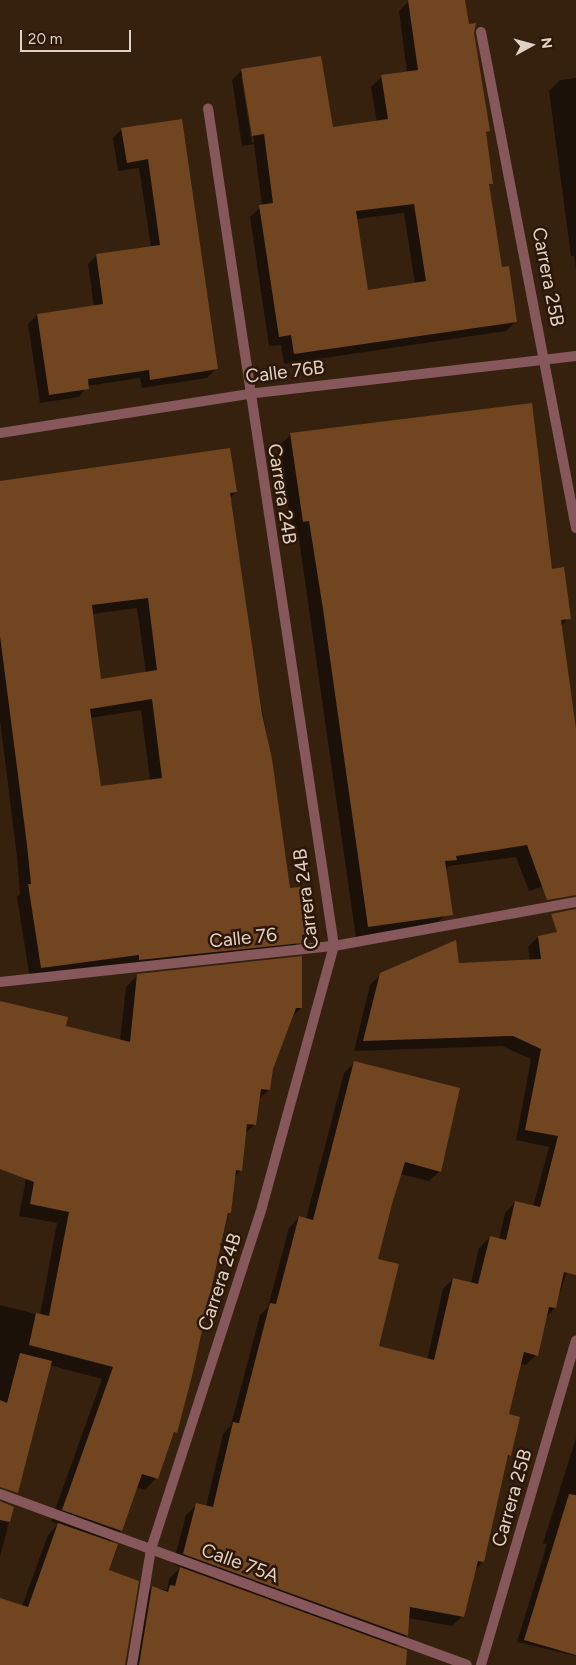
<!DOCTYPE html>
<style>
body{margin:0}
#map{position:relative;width:576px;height:1665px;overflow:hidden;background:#36210f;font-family:Figtree,sans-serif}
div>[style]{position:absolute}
.shadow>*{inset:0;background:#0007}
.building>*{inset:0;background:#704520}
.street>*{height:10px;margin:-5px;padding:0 5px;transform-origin:5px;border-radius:5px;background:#86575b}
span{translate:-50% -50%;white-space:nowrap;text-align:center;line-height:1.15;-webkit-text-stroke:5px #2c1706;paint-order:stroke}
.street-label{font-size:19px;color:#e0d2c7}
.north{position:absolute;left:506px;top:20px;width:50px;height:50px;-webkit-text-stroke:4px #2c1706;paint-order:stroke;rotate:83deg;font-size:14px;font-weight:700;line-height:20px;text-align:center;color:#e0d2c7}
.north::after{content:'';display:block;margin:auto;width:18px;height:22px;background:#e0d2c7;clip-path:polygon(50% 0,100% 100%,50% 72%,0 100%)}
.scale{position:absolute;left:20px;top:30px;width:111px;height:22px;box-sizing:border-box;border:2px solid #e0d2c7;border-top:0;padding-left:6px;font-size:15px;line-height:18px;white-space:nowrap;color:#e0d2c7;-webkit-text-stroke:4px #2c1706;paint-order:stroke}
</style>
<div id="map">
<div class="shadow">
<i style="clip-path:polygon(evenodd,463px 0,468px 25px,473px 33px,489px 130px,485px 135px,492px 183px,488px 186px,501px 268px,516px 321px,506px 331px,284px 364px,281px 345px,269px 346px,250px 217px,262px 206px,254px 144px,242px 146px,232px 80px,242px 70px,331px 129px,377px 122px,371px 87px,382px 76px,407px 72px,399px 11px,409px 1px,463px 0,241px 76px,244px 76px,254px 142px,252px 143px,241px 76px,463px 0,404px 213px,415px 284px,367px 292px,356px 219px,404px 213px)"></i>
<i style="clip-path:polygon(576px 78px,576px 268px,574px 256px,571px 256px,549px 91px,560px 80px)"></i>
<i style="clip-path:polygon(181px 120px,216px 369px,207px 378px,142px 388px,140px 378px,87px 386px,79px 397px,40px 403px,28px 324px,37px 315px,94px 307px,88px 264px,97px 255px,151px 247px,139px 168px,118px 171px,113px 138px,122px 129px)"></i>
<i style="clip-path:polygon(291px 434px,550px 570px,569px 618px,560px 627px,576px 738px,576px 876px,529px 891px,516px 857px,449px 866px,445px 870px,451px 909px,439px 921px,410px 930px,356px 938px,298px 532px,292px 533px,279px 446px)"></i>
<i style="clip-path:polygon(evenodd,0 483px,236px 492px,230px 498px,251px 649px,271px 759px,289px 890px,305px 934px,289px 953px,30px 979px,17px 897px,20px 894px,17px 857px,0 720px,0 483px,137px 608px,146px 673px,100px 680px,92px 614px,137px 608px,0 483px,141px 710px,150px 780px,100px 787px,90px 718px,141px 710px)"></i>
<i style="clip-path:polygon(576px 932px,576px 1244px,555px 1308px,546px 1317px,536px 1355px,526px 1365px,520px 1364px,508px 1415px,510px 1455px,505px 1460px,483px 1562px,475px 1570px,463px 1616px,452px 1626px,408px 1618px,407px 1635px,395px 1647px,404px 1665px,131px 1665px,142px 1598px,152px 1587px,167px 1590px,169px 1579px,181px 1567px,173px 1564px,186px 1515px,196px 1505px,206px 1507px,223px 1434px,231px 1425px,260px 1315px,268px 1307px,289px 1228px,299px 1217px,306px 1219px,344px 1073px,355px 1062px,440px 1171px,429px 1181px,400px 1174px,376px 1260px,378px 1347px,427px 1360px,443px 1289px,453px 1279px,471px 1283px,479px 1248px,490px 1237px,499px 1239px,505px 1213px,515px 1202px,533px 1207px,549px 1147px,516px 1140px,531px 1059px,502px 1046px,354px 1051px,370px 985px,381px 974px,458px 964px,530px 961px,528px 947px,538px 937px)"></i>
<i style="clip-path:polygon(138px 975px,301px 1008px,291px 1018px,272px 1068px,269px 1090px,258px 1100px,255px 1124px,245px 1134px,241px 1170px,234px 1178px,229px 1213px,175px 1432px,171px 1437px,156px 1478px,145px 1490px,136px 1487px,121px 1531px,109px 1543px,107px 1571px,124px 1665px,0 1665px,0 1599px,22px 1606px,48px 1535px,58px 1524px,51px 1521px,102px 1379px,49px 1365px,0 1482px,0 1305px,40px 1315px,57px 1223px,19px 1216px,52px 1039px,120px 1041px,126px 987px)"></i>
<i style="clip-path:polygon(576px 1438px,576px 1656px,517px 1642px,547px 1544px,543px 1543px)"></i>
<i style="clip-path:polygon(0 1515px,10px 1518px,0 1557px)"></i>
</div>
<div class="building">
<i style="clip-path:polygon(evenodd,408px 0,465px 0,469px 24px,476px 23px,474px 33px,490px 131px,486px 132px,493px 184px,489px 184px,502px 267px,509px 266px,517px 322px,294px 354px,291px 335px,279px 337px,259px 205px,273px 203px,264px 134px,252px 136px,241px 69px,321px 56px,333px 127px,388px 119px,381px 75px,418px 70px,408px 0,414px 204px,426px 281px,368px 290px,356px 211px,414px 204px)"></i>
<i style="clip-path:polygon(182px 119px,218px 369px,150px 380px,149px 370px,88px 379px,89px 389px,49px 395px,37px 314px,103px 304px,96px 254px,160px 245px,148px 159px,127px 163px,121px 128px)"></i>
<i style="clip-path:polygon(532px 403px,552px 569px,564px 567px,571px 619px,561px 620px,576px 729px,576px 895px,547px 900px,527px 845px,456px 856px,457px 860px,445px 861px,453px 915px,368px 927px,323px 609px,309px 521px,303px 522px,290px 433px)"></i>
<i style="clip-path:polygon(evenodd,230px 448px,237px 492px,230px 493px,262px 714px,272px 759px,290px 888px,300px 887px,306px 934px,302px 935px,302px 943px,139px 960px,139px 955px,131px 956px,41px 968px,28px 884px,31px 884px,27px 845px,0 636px,0 481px,230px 448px,148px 598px,157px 670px,101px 679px,92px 605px,148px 598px,230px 448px,152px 699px,162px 778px,101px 786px,90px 709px,152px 699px)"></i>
<i style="clip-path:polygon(576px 909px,576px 1275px,564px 1272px,556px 1308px,549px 1307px,538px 1356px,524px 1352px,509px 1414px,520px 1417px,511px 1456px,508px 1455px,484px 1562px,478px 1561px,464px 1617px,410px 1607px,408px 1636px,183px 1554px,196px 1503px,213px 1507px,233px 1422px,239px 1423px,270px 1303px,276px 1304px,299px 1216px,313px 1220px,354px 1061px,460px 1088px,441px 1172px,405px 1162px,392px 1204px,378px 1259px,399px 1264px,379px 1346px,434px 1360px,453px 1278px,478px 1284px,490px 1236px,506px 1240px,515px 1201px,540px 1207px,558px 1136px,525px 1130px,541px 1049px,513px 1036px,363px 1041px,380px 973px,456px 940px,459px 963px,541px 959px,538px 936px,557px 932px,551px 914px)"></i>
<i style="clip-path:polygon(302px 956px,302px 1008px,296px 1008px,273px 1069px,270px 1090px,261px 1089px,256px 1125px,247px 1124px,242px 1171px,236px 1170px,231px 1213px,228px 1213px,192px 1376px,177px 1433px,174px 1432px,158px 1479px,142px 1474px,122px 1531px,62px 1510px,113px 1367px,29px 1345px,36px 1313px,49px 1316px,69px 1212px,30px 1204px,34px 1182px,0 1169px,0 1001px,68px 1017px,66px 1026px,130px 1042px,137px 974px)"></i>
<i style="clip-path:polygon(20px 1353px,52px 1361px,18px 1493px,0 1487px,0 1400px,7px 1403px)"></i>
<i style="clip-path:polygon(569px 1494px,576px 1495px,576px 1655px,524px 1640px)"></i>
<i style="clip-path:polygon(0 1501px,14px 1507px,10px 1522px,0 1520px)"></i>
<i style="clip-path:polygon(58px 1523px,118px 1544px,109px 1570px,139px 1581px,125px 1665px,0 1665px,0 1598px,28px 1607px)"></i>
<i style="clip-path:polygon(180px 1567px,407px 1650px,406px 1665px,139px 1665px,152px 1586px,168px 1592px,170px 1585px,175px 1586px)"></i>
</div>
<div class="street">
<i style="left:481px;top:32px;width:505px;rotate:79.16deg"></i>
<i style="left:0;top:433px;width:251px;rotate:-8.9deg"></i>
<i style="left:248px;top:394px;width:330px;rotate:-6.6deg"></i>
<i style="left:0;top:982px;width:336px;rotate:-6.2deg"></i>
<i style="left:334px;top:946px;width:246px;rotate:-10.3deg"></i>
<i style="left:0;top:1494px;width:497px;rotate:20.1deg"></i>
<i style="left:132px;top:1665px;width:118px;rotate:-80.7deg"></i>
<i style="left:151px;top:1549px;width:360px;rotate:-72deg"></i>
<i style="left:262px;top:1207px;width:271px;rotate:-74.6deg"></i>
<i style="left:334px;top:946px;width:847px;rotate:-98.55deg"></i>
<i style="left:481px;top:1665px;width:338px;rotate:-73.7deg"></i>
</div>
<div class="street-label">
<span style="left:548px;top:277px;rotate:79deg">Carrera 25B</span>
<span style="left:285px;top:372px;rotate:-7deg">Calle 76B</span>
<span style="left:282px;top:494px;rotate:81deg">Carrera 24B</span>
<span style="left:306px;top:899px;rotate:-97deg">Carrera 24B</span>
<span style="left:243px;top:938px;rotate:-6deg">Calle 76</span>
<span style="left:220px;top:1282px;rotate:-72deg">Carrera 24B</span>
<span style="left:512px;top:1498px;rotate:-74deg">Carrera 25B</span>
<span style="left:240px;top:1563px;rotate:20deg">Calle 75A</span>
</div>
<div class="north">N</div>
<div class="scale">20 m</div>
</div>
